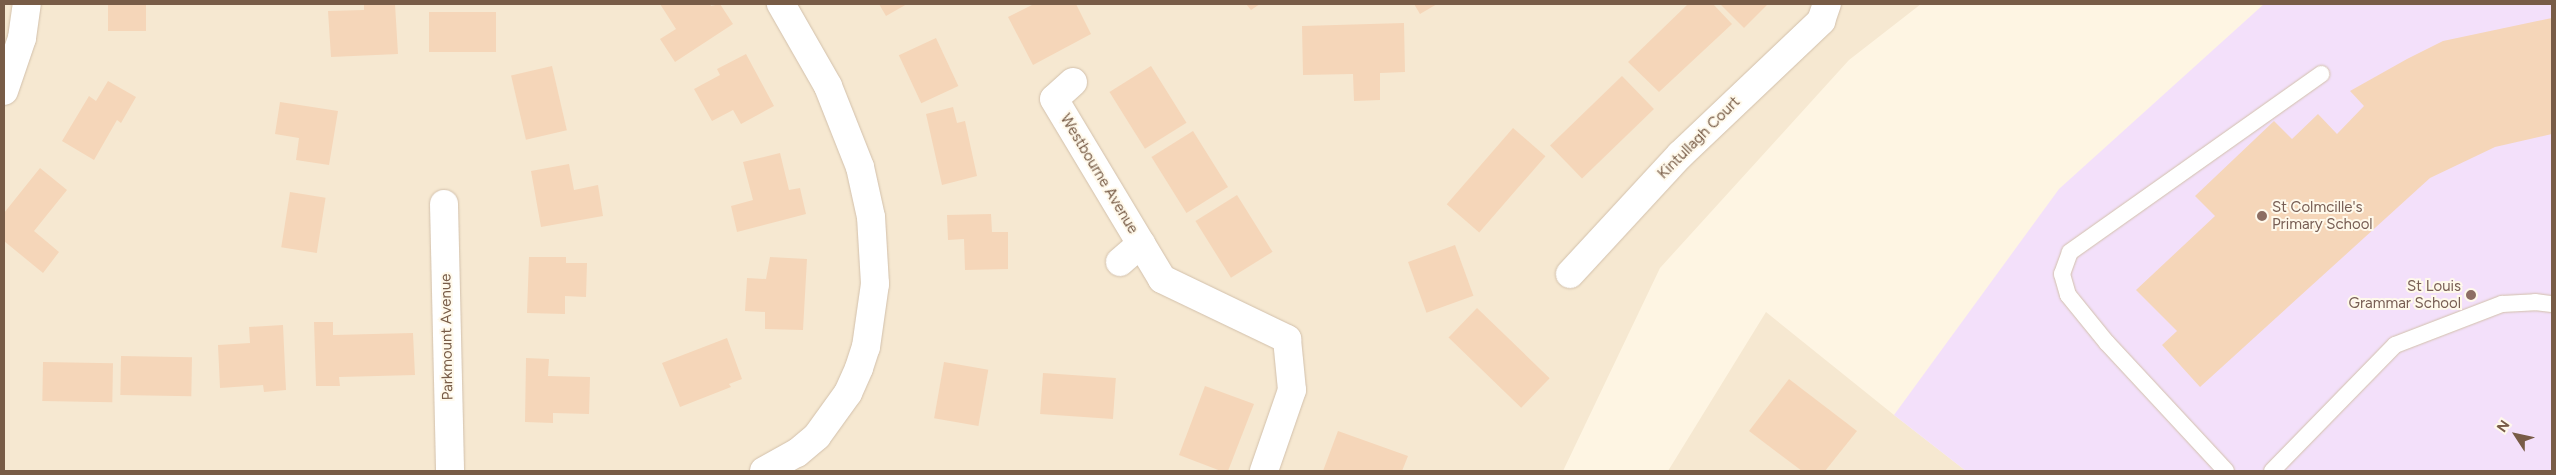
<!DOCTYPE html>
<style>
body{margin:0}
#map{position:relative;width:2556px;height:475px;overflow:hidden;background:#fef5e3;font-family:Figtree,sans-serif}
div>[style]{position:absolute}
.residential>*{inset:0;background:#f6e8d1}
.education>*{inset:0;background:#f3e0fa}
.building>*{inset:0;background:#f5d6b9;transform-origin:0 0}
.roads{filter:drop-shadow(0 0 1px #d2c0ab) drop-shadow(0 0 1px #d2c0ab)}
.service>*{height:16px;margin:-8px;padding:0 8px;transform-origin:8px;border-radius:8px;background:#fff}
.minor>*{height:28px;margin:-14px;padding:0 14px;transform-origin:14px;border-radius:14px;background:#fff}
.dots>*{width:14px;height:14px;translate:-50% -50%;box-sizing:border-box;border:2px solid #fff9eb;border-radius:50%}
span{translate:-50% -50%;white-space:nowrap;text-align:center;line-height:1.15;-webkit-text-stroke:4px #fff9eb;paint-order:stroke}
.street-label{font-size:15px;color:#785c47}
.education-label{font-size:15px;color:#785e54}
.left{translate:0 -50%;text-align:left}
.right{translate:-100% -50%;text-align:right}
.frame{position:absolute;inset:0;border:5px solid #785c47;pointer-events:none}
.north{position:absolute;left:2491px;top:410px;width:50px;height:50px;-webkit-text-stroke:4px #fff9eb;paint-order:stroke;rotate:305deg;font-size:14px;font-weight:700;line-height:20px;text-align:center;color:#785c47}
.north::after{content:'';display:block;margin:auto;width:18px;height:22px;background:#785c47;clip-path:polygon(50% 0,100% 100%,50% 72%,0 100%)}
</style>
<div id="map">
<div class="residential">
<i style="clip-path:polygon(4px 4px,1921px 4px,1849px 60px,1660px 268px,1563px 471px,4px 471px)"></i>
<i style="clip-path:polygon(1766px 312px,1894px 415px,1966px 471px,1668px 471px)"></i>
</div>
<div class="education">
<i style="clip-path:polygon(2264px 4px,2552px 4px,2552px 471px,1966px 471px,1894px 415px,2059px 189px)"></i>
</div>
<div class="building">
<i style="left:108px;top:4px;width:38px;height:27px"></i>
<i style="clip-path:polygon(364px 4px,395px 4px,398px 54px,331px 57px,328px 11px,364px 10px)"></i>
<i style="clip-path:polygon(660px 4px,710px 4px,711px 6px,720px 4px,733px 24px,675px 62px,660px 39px,676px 29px)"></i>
<i style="clip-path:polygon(879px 4px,907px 4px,886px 16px)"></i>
<i style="clip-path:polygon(1034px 4px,1076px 4px,1091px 34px,1033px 65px,1008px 17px)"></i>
<i style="clip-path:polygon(1246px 4px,1260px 4px,1251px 10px)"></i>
<i style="clip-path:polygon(1414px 4px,1437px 4px,1420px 14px)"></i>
<i style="clip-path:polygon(1688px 4px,1713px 4px,1732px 24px,1659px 92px,1628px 62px)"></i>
<i style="clip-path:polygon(1720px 4px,1768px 4px,1744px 28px)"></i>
<i style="left:496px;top:12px;width:40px;height:67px;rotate:90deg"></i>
<i style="clip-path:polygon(2552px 18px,2552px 134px,2495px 147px,2430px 178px,2200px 387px,2162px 345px,2177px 331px,2136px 290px,2215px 216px,2195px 196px,2274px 121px,2292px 139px,2318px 114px,2337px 134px,2364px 106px,2350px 91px,2407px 59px,2443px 41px)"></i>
<i style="clip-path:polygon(1404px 23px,1405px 72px,1380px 73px,1380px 100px,1354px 101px,1353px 74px,1303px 75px,1302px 26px)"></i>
<i style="left:936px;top:38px;width:53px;height:41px;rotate:65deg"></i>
<i style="clip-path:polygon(746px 54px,774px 106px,741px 124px,733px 110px,712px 121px,694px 89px,720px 75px,717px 69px)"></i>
<i style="left:552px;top:66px;width:66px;height:42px;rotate:77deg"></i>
<i style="left:1151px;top:66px;width:67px;height:49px;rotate:58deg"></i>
<i style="left:1622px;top:76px;width:46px;height:100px;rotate:46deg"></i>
<i style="clip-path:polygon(108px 81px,136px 97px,121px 123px,117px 120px,94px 160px,62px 141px,89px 96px,96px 101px)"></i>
<i style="clip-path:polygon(280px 102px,338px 111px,329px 165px,296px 160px,299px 138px,275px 134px)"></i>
<i style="clip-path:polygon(953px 107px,957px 123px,965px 121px,977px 176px,942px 185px,926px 114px)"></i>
<i style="left:1513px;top:128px;width:43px;height:101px;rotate:41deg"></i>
<i style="left:1193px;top:131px;width:66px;height:49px;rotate:58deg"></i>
<i style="clip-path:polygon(780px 153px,789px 190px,800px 188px,806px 214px,737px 232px,731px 206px,753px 200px,743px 162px)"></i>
<i style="clip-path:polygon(569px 164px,574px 190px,598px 185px,603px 216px,541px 227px,531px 171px)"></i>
<i style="clip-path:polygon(40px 168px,67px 190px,34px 231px,59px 252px,43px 273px,4px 241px,4px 213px)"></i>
<i style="left:290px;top:192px;width:36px;height:56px;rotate:9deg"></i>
<i style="left:1237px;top:195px;width:67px;height:49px;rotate:58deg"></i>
<i style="clip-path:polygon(991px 214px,992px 232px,1008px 232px,1008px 269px,965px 270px,964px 239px,948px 240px,947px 215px)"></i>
<i style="left:1455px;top:245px;width:54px;height:50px;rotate:70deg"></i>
<i style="clip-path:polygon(529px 257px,566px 257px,566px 263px,587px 263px,586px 297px,565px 296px,565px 314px,527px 313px)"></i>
<i style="clip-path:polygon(770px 257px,807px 259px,803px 330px,765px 329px,765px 312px,745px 311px,747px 278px,766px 279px)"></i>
<i style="left:1477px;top:308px;width:101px;height:41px;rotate:44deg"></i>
<i style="clip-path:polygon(314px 322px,333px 322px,333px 335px,413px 333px,415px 375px,339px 377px,340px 386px,316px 386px)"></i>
<i style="clip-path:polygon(283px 325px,286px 390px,264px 392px,263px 385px,220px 388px,218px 345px,250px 343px,249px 327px)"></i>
<i style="clip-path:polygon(727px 338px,742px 379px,729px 384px,731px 387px,680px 407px,662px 363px)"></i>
<i style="left:121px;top:356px;width:71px;height:39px;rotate:1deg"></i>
<i style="clip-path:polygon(526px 358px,549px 359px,548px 376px,590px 377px,589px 414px,553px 413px,553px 423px,525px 422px)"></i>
<i style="left:43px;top:362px;width:70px;height:39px;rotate:1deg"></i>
<i style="left:944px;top:362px;width:45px;height:57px;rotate:10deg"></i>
<i style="left:1043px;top:373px;width:73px;height:41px;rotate:4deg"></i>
<i style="clip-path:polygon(1789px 379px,1857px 431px,1825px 471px,1802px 471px,1749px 431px)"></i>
<i style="clip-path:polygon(1205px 386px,1254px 404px,1228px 471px,1221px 471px,1179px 455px)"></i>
<i style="clip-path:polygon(1338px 431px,1408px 456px,1402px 471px,1323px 471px)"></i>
</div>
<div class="roads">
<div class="service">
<i style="left:2226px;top:471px;width:175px;rotate:-132.9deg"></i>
<i style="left:2107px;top:343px;width:62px;rotate:-129.1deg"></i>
<i style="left:2068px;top:295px;width:22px;rotate:-106deg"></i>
<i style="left:2062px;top:274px;width:23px;rotate:-70deg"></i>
<i style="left:2070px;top:252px;width:308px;rotate:-35.3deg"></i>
<i style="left:2272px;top:471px;width:176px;rotate:-45.7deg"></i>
<i style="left:2395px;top:345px;width:115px;rotate:-21deg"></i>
<i style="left:2502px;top:304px;width:33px;rotate:-3deg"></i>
<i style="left:2535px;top:302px;width:17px;rotate:7deg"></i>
</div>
<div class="minor">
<i style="left:1073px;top:82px;width:25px;rotate:138deg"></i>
<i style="left:1054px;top:99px;width:210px;rotate:59deg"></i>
<i style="left:1162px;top:279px;width:139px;rotate:25.6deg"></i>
<i style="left:1287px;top:339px;width:51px;rotate:84.4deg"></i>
<i style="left:1292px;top:390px;width:86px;rotate:109.1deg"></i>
<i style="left:4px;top:91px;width:56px;rotate:-71.2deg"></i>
<i style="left:22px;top:38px;width:34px;rotate:-82deg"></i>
<i style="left:444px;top:204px;width:267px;rotate:88.7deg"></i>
<i style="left:1120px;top:262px;width:28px;rotate:-41deg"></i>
<i style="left:1570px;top:274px;width:162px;rotate:-47.3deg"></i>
<i style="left:1680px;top:155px;width:195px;rotate:-43.5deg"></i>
<i style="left:1821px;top:21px;width:18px;rotate:-71deg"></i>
<i style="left:764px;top:471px;width:38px;rotate:-29deg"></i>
<i style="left:797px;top:453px;width:26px;rotate:-40deg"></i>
<i style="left:817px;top:436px;width:53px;rotate:-54.2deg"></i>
<i style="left:848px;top:393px;width:27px;rotate:-66deg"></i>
<i style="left:859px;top:368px;width:22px;rotate:-72deg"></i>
<i style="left:866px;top:347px;width:64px;rotate:-81.9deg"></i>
<i style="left:875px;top:284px;width:67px;rotate:-93.4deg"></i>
<i style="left:871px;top:217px;width:51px;rotate:-102.4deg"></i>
<i style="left:860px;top:167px;width:87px;rotate:-111.6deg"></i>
<i style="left:828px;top:86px;width:95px;rotate:-119.8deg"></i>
</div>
</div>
<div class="dots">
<i style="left:2262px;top:216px;background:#8d6e63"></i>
<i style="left:2471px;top:295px;background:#8d6e63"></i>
</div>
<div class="street-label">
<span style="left:1699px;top:138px;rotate:-45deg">Kintullagh Court</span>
<span style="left:1099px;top:174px;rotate:59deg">Westbourne Avenue</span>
<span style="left:447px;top:337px;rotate:-91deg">Parkmount Avenue</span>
</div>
<div class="education-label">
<span class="left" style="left:2272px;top:216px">St Colmcille's<br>Primary School</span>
<span class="right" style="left:2461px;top:295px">St Louis<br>Grammar School</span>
</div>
<div class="frame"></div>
<div class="north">N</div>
</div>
